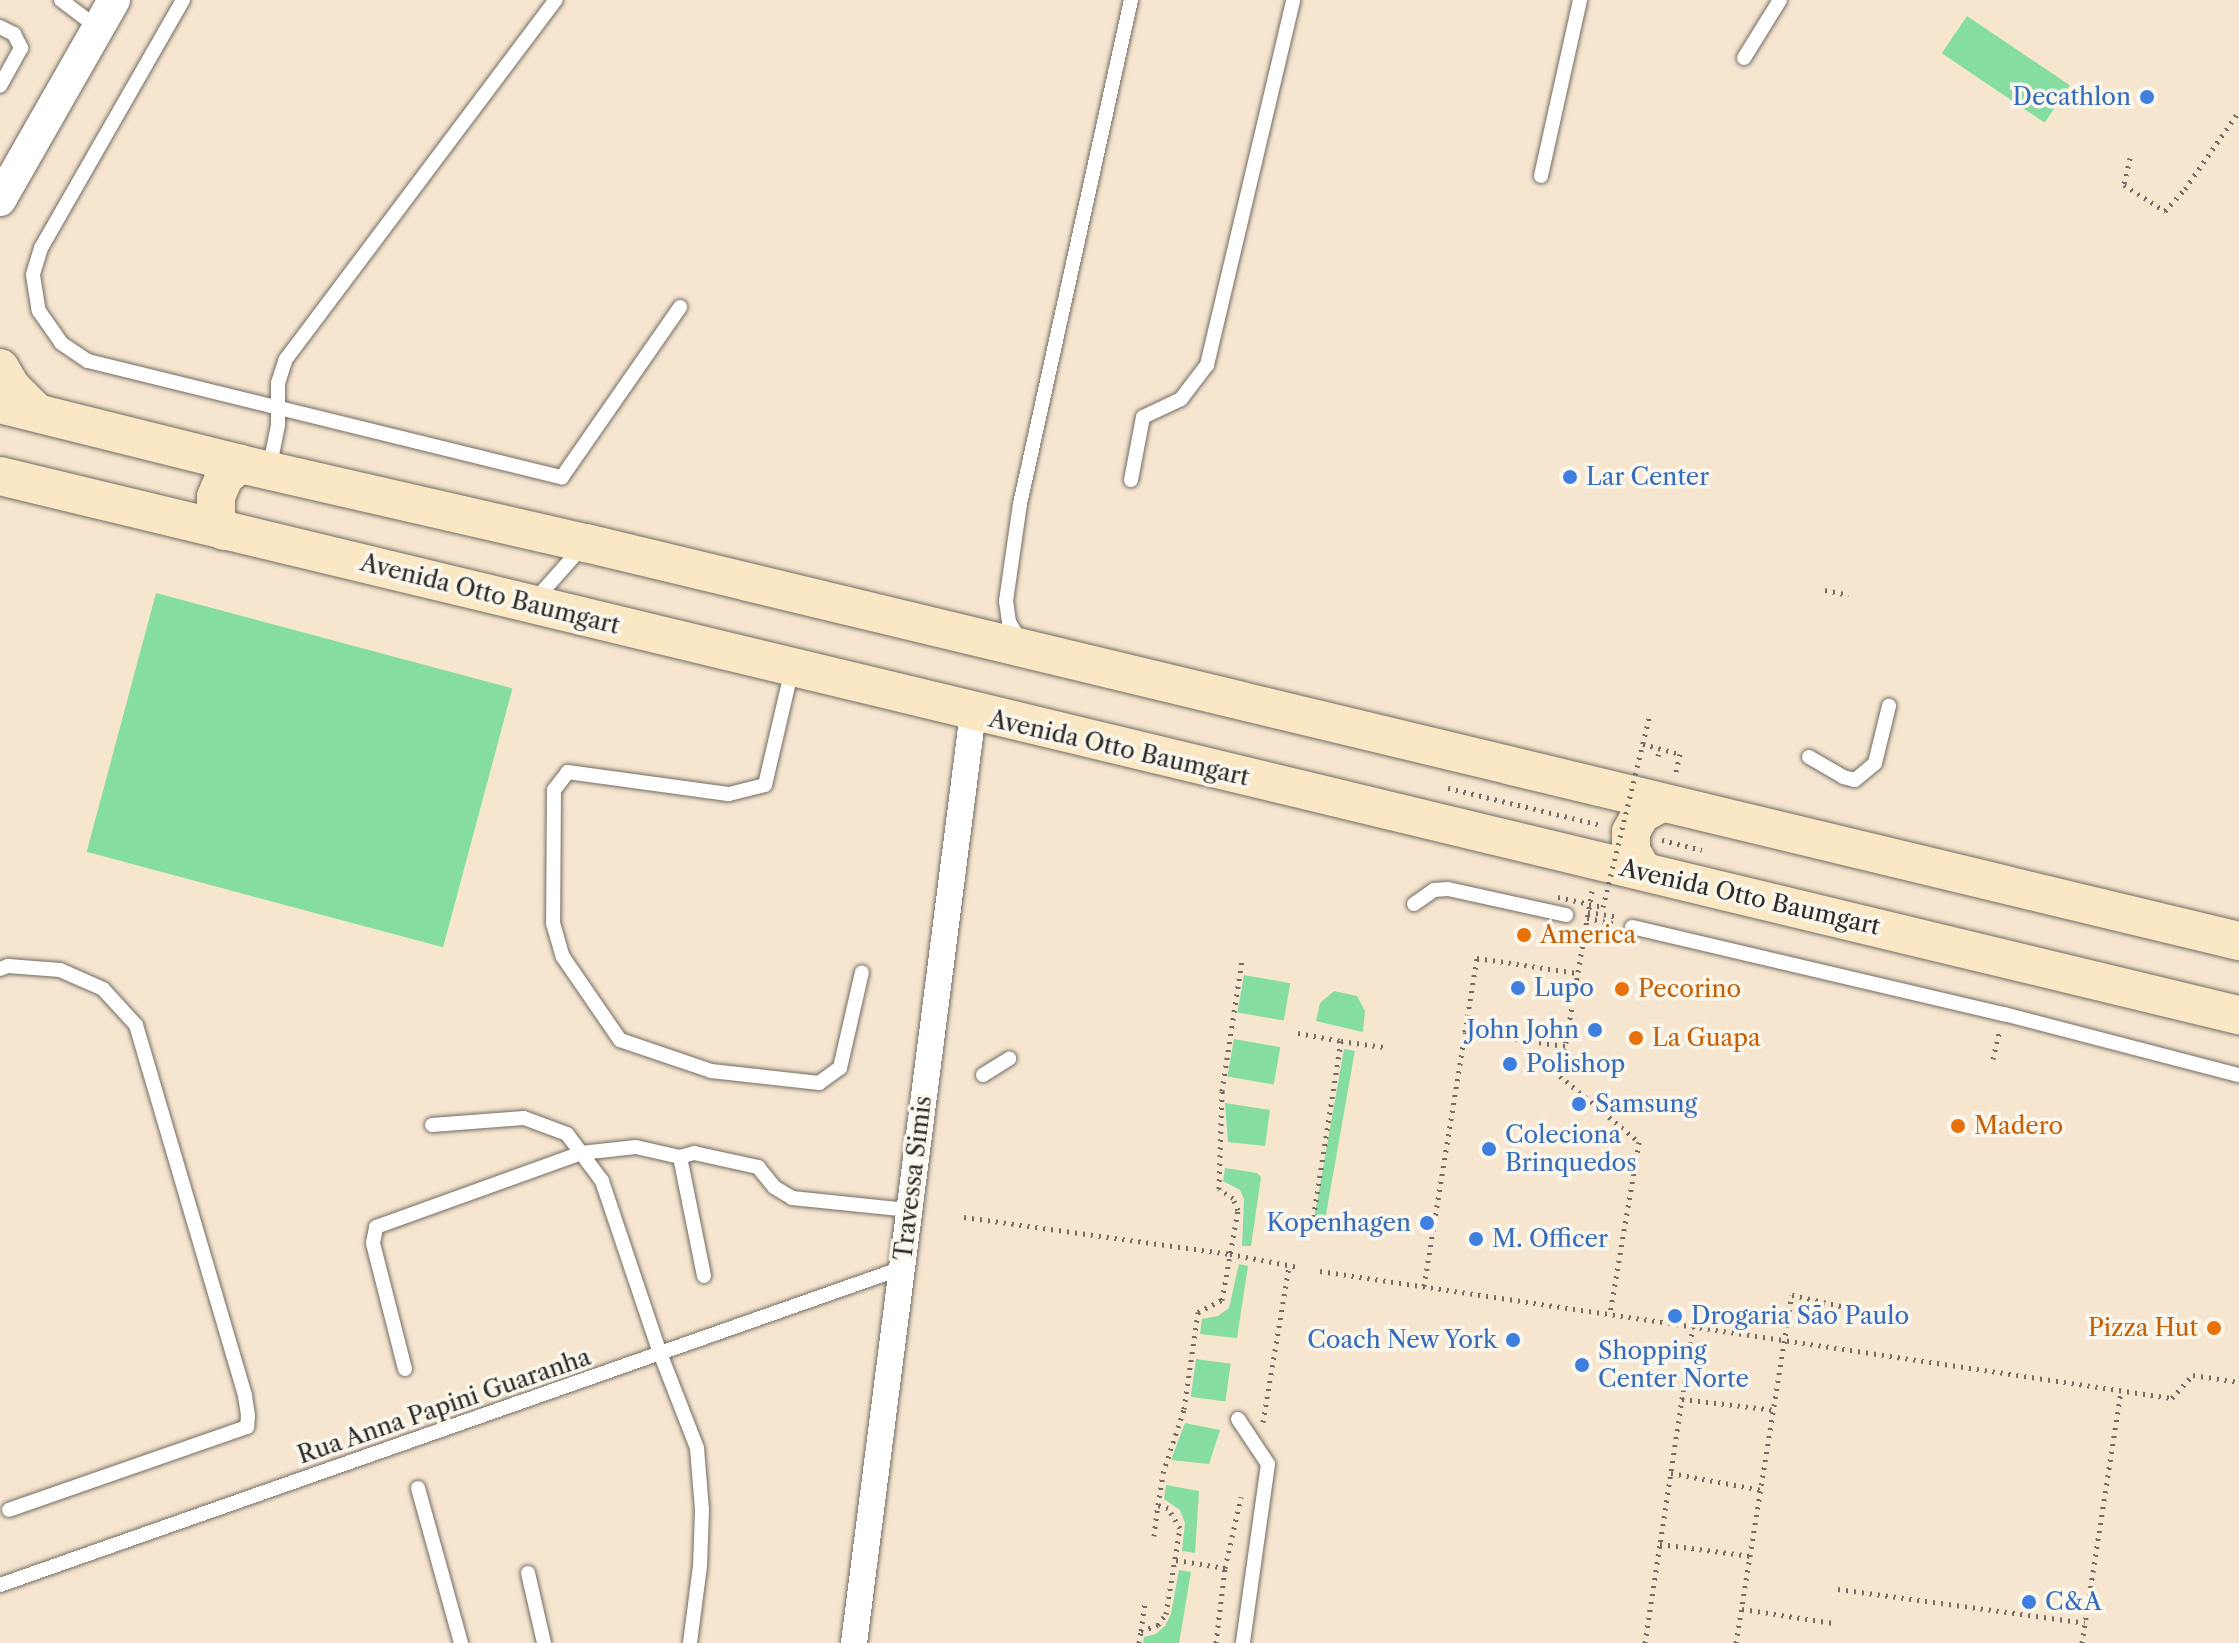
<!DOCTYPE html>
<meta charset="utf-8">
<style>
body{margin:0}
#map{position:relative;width:2239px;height:1643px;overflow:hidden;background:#f6e6cf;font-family:"Libre Caslon Text",serif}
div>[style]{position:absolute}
.green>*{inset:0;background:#86dda1;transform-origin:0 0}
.path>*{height:5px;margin-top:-2.5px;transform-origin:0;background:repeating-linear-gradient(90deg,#726c64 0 2px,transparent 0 8px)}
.roads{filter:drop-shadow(0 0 2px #726c64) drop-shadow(0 0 2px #726c64)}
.service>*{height:14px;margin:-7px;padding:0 7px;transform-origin:7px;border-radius:7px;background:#fff}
.minor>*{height:26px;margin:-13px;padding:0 13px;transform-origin:13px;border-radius:13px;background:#fff}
.tertiary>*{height:32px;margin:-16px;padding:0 16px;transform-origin:16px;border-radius:16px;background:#fff}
.secondary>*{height:38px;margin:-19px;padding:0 19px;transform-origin:19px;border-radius:19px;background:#fae7c3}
.path-bridge>*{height:5px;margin-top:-2.5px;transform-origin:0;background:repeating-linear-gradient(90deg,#726c64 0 2px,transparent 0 8px)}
.dots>*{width:22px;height:22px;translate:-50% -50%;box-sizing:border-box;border:4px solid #fbf7ec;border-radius:50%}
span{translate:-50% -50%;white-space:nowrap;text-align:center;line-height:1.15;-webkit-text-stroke:7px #fbf7ec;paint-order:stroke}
.shop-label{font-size:24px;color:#366cbe}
.right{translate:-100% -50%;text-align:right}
.left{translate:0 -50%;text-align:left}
.street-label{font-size:24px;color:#2b2b2b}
.food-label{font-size:24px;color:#c56008}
</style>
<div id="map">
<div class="green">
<i style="left:1967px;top:16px;width:124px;height:45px;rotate:34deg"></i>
<i style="left:156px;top:593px;width:369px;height:268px;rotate:15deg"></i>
<i style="left:1244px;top:975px;width:47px;height:38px;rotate:10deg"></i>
<i style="clip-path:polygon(1334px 991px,1357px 996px,1365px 1011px,1363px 1032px,1316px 1021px,1320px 1003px)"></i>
<i style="left:1234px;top:1039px;width:47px;height:38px;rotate:10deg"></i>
<i style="left:1344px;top:1049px;width:11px;height:171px;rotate:10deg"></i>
<i style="clip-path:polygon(1225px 1103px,1270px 1110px,1265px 1146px,1228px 1142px)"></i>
<i style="clip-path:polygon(1225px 1168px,1257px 1173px,1261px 1177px,1251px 1246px,1242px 1246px,1244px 1199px,1240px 1190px,1223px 1181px)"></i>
<i style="clip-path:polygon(1239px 1264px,1248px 1266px,1237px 1338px,1200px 1334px,1202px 1319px,1218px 1316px,1229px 1308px)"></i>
<i style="left:1196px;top:1359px;width:35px;height:38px;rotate:8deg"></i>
<i style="clip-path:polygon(1185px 1423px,1220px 1430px,1209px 1464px,1171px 1460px)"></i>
<i style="clip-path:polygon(1166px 1485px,1199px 1491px,1195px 1553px,1182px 1551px,1185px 1523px,1180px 1510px,1164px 1499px)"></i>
<i style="clip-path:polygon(1179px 1570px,1191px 1572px,1179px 1643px,1143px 1643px,1144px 1637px,1156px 1634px,1165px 1626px,1171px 1614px)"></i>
</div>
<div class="path">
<i style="left:2130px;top:158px;width:28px;rotate:103deg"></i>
<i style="left:2124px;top:185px;width:49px;rotate:32.4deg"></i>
<i style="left:2165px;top:211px;width:30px;rotate:-48deg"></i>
<i style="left:2185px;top:189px;width:95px;rotate:-55.3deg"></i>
<i style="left:1825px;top:590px;width:24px;rotate:12deg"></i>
<i style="left:1643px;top:744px;width:38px;rotate:15deg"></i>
<i style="left:1680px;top:754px;width:23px;rotate:103deg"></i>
<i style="left:1658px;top:756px;width:8px;rotate:-76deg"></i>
<i style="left:1448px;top:788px;width:157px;rotate:13.6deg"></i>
<i style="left:1662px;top:840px;width:41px;rotate:14deg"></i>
<i style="left:1592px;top:891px;width:188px;rotate:99.8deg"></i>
<i style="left:1560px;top:1076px;width:103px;rotate:39.9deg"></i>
<i style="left:1639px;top:1142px;width:174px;rotate:99.6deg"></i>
<i style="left:1588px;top:912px;width:30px;rotate:9deg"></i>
<i style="left:1587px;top:918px;width:30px;rotate:12deg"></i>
<i style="left:1298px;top:1033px;width:44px;rotate:10.5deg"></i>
<i style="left:1341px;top:1041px;width:181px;rotate:98.9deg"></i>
<i style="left:1341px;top:1041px;width:43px;rotate:7.9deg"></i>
<i style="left:1565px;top:1046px;width:101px;rotate:-172deg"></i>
<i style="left:1465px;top:1032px;width:75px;rotate:-80.8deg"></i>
<i style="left:1477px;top:958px;width:101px;rotate:8.5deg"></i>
<i style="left:1993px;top:1059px;width:27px;rotate:-77deg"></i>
<i style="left:964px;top:1217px;width:269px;rotate:7.9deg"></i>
<i style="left:1230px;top:1254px;width:69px;rotate:10.8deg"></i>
<i style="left:1320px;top:1271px;width:861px;rotate:8.48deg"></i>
<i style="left:2172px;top:1398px;width:31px;rotate:-48deg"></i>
<i style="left:2193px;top:1375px;width:47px;rotate:8.7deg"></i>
<i style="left:1424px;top:1286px;width:257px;rotate:-80.8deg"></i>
<i style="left:1693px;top:1326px;width:220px;rotate:98.6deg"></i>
<i style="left:1660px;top:1544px;width:92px;rotate:7.5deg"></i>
<i style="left:1682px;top:1399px;width:94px;rotate:6.7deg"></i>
<i style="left:1263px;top:1422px;width:158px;rotate:-80.5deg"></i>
<i style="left:1671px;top:1473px;width:93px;rotate:10.6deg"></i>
<i style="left:1154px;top:1536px;width:31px;rotate:-83deg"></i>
<i style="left:1176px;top:1560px;width:50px;rotate:9.3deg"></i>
<i style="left:1838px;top:1589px;width:249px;rotate:7.8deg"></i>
<i style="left:1742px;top:1609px;width:92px;rotate:8.7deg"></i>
<i style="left:1141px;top:1631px;width:30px;rotate:-82deg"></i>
<i style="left:1139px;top:1643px;width:12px;rotate:-81deg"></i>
<i style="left:1141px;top:1631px;width:18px;rotate:-19deg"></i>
<i style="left:1158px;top:1625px;width:14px;rotate:-54deg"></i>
<i style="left:1166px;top:1614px;width:87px;rotate:-80.8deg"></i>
<i style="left:1180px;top:1528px;width:23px;rotate:-121deg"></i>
<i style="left:1168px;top:1508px;width:10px;rotate:-163deg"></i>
<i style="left:1158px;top:1505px;width:32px;rotate:-81deg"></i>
<i style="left:1163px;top:1473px;width:67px;rotate:-71.8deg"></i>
<i style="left:1184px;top:1409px;width:98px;rotate:-81.8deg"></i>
<i style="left:1198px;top:1312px;width:27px;rotate:-27deg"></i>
<i style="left:1222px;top:1300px;width:91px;rotate:-79.9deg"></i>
<i style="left:1238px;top:1210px;width:13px;rotate:-113deg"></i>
<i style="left:1233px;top:1198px;width:17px;rotate:-147deg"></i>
<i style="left:1219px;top:1189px;width:98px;rotate:-88.2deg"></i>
<i style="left:1222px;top:1091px;width:132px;rotate:-81.3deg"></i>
<i style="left:1216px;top:1643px;width:76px;rotate:-83.2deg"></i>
<i style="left:1225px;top:1568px;width:73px;rotate:-77.3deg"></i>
<i style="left:1645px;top:1643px;width:100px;rotate:-81.4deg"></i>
<i style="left:1736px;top:1643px;width:352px;rotate:-80.9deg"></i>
<i style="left:1792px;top:1295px;width:86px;rotate:12.7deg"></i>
<i style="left:2082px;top:1643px;width:255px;rotate:-81.2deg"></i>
</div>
<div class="roads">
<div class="service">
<i style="left:61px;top:0;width:46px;rotate:37.1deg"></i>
<i style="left:183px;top:0;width:286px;rotate:119.8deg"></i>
<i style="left:41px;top:248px;width:28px;rotate:107deg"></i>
<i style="left:33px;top:275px;width:36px;rotate:81deg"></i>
<i style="left:39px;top:311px;width:39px;rotate:55deg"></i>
<i style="left:61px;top:343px;width:32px;rotate:34deg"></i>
<i style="left:88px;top:361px;width:488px;rotate:13.8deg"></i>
<i style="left:562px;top:477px;width:207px;rotate:-55.2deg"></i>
<i style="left:0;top:27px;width:16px;rotate:27deg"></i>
<i style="left:14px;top:34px;width:16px;rotate:63deg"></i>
<i style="left:21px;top:48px;width:43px;rotate:118.9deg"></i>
<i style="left:1744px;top:58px;width:68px;rotate:-58.2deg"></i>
<i style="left:1541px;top:176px;width:180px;rotate:-77.5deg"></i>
<i style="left:269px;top:470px;width:46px;rotate:-78.7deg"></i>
<i style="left:278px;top:425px;width:42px;rotate:-90deg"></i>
<i style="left:278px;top:383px;width:25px;rotate:-72deg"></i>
<i style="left:286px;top:359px;width:449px;rotate:-53.1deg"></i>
<i style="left:1131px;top:480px;width:64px;rotate:-79.2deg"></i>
<i style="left:1143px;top:417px;width:42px;rotate:-25.3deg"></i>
<i style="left:1181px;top:399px;width:43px;rotate:-52.6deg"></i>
<i style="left:1207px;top:365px;width:375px;rotate:-76.7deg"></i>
<i style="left:535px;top:600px;width:72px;rotate:-48.4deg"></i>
<i style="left:1021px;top:642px;width:23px;rotate:-121deg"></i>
<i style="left:1009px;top:622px;width:21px;rotate:-98deg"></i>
<i style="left:1006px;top:601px;width:98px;rotate:-81.8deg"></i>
<i style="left:1020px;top:504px;width:516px;rotate:-77.58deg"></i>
<i style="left:792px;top:669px;width:119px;rotate:103.1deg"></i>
<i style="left:765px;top:785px;width:38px;rotate:166deg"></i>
<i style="left:728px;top:794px;width:162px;rotate:-172.2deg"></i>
<i style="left:568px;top:772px;width:23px;rotate:128deg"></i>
<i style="left:554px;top:790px;width:133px;rotate:90.4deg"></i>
<i style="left:553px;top:923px;width:35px;rotate:74deg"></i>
<i style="left:563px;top:957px;width:101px;rotate:55.5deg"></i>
<i style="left:620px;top:1040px;width:96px;rotate:18.8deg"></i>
<i style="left:711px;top:1071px;width:109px;rotate:6.3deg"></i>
<i style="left:819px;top:1083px;width:26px;rotate:-36deg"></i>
<i style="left:840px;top:1068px;width:98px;rotate:-77.1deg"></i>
<i style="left:1809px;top:757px;width:39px;rotate:30deg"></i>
<i style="left:1843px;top:777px;width:12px;rotate:14deg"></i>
<i style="left:1855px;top:780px;width:26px;rotate:-40deg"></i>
<i style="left:1875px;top:763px;width:59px;rotate:-76.2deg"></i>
<i style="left:1414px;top:904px;width:24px;rotate:-35deg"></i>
<i style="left:1434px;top:890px;width:14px;rotate:-4deg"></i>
<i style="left:1448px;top:889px;width:121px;rotate:12.4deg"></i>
<i style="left:1632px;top:927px;width:382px;rotate:13.2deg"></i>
<i style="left:2004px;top:1014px;width:243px;rotate:14.6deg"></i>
<i style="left:0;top:969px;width:9px;rotate:-21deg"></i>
<i style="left:8px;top:966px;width:52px;rotate:4.4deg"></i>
<i style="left:60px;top:970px;width:47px;rotate:23.8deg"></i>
<i style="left:103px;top:989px;width:49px;rotate:47.5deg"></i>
<i style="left:136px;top:1025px;width:387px;rotate:73.6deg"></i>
<i style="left:245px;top:1396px;width:20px;rotate:81deg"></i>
<i style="left:248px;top:1416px;width:11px;rotate:95deg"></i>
<i style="left:247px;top:1427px;width:252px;rotate:160.8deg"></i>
<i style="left:983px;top:1075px;width:31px;rotate:-32deg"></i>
<i style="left:432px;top:1125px;width:92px;rotate:-4.4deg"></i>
<i style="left:524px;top:1118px;width:46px;rotate:20.4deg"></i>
<i style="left:567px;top:1134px;width:59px;rotate:53.3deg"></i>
<i style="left:602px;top:1181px;width:182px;rotate:71.4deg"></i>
<i style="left:660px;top:1353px;width:102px;rotate:68.7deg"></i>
<i style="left:697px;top:1448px;width:62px;rotate:85.4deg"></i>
<i style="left:702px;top:1510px;width:56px;rotate:92deg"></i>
<i style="left:700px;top:1566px;width:78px;rotate:97.4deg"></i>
<i style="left:704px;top:1276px;width:121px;rotate:-101.4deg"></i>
<i style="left:680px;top:1157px;width:15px;rotate:-16deg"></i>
<i style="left:694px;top:1153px;width:66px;rotate:12.3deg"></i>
<i style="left:758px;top:1167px;width:26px;rotate:51deg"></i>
<i style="left:774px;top:1187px;width:21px;rotate:31deg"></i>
<i style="left:792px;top:1198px;width:118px;rotate:5.9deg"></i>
<i style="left:405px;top:1369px;width:130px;rotate:-104.3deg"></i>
<i style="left:373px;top:1243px;width:16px;rotate:-79deg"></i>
<i style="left:376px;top:1227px;width:218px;rotate:-19.8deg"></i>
<i style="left:581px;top:1153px;width:55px;rotate:-6.2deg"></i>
<i style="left:636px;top:1147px;width:45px;rotate:12.8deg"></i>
<i style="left:1238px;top:1419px;width:54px;rotate:56.3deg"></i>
<i style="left:1268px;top:1464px;width:181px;rotate:98deg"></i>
<i style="left:418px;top:1488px;width:161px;rotate:74.5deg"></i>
<i style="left:528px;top:1573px;width:72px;rotate:77.1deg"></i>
<i style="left:0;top:1585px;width:956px;rotate:-19.36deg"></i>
</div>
<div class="minor">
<i style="left:854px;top:1643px;width:938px;rotate:-82.71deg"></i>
</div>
<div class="tertiary">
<i style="left:0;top:200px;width:230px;rotate:-60.3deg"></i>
</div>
<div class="secondary">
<i style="left:0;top:368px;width:22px;rotate:60deg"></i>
<i style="left:11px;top:387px;width:34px;rotate:45deg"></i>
<i style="left:0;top:404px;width:247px;rotate:14deg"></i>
<i style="left:240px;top:464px;width:355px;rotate:12.9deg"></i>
<i style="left:586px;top:543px;width:1700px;rotate:13.54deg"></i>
<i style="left:0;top:476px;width:2303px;rotate:13.54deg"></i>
<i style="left:224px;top:531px;width:16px;rotate:-120deg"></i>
<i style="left:216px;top:517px;width:20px;rotate:-90deg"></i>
<i style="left:216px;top:497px;width:22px;rotate:-68deg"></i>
<i style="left:224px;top:477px;width:21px;rotate:-39deg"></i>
<i style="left:1643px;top:871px;width:23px;rotate:-121deg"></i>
<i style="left:1631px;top:851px;width:19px;rotate:-90deg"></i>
<i style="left:1631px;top:832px;width:21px;rotate:-61deg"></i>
<i style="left:1641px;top:814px;width:24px;rotate:-28deg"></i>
</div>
</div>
<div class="path-bridge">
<i style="left:1558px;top:897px;width:46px;rotate:12.5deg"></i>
<i style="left:1603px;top:907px;width:195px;rotate:-76.3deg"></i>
</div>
<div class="dots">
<i style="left:2147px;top:97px;background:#3f7fe0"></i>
<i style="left:1570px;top:477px;background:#3f7fe0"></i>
<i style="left:1524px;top:935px;background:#e8710a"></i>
<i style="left:1518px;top:988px;background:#3f7fe0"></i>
<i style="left:1622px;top:989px;background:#e8710a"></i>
<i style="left:1595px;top:1030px;background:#3f7fe0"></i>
<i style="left:1636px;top:1038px;background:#e8710a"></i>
<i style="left:1510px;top:1064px;background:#3f7fe0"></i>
<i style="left:1579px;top:1104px;background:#3f7fe0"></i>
<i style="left:1958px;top:1126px;background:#e8710a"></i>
<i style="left:1489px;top:1149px;background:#3f7fe0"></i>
<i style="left:1427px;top:1223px;background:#3f7fe0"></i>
<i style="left:1476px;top:1239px;background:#3f7fe0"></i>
<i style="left:1675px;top:1316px;background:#3f7fe0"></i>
<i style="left:2214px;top:1328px;background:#e8710a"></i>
<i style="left:1513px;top:1340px;background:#3f7fe0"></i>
<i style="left:1582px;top:1365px;background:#3f7fe0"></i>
<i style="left:2029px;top:1602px;background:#3f7fe0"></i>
</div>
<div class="shop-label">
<span class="right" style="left:2131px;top:97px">Decathlon</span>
<span class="left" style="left:1586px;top:477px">Lar Center</span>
<span class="left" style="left:1534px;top:988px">Lupo</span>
<span class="right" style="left:1579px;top:1030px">John John</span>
<span class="left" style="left:1526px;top:1064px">Polishop</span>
<span class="left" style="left:1595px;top:1104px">Samsung</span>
<span class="left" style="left:1505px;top:1149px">Coleciona<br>Brinquedos</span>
<span class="right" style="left:1411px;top:1223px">Kopenhagen</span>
<span class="left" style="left:1492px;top:1239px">M. Officer</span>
<span class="left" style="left:1691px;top:1316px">Drogaria São Paulo</span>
<span class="right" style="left:1497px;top:1340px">Coach New York</span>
<span class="left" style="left:1598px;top:1365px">Shopping<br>Center Norte</span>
<span class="left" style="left:2045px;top:1602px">C&amp;A</span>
</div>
<div class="street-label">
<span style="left:490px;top:594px;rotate:14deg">Avenida Otto Baumgart</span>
<span style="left:1119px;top:748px;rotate:13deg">Avenida Otto Baumgart</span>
<span style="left:1750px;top:897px;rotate:13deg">Avenida Otto Baumgart</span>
<span style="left:913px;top:1178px;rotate:-83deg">Travessa Simis</span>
<span style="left:444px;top:1406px;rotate:-19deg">Rua Anna Papini Guaranha</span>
</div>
<div class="food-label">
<span class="left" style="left:1540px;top:935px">America</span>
<span class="left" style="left:1638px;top:989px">Pecorino</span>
<span class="left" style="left:1652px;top:1038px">La Guapa</span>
<span class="left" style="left:1974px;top:1126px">Madero</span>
<span class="right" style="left:2198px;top:1328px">Pizza Hut</span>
</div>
</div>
